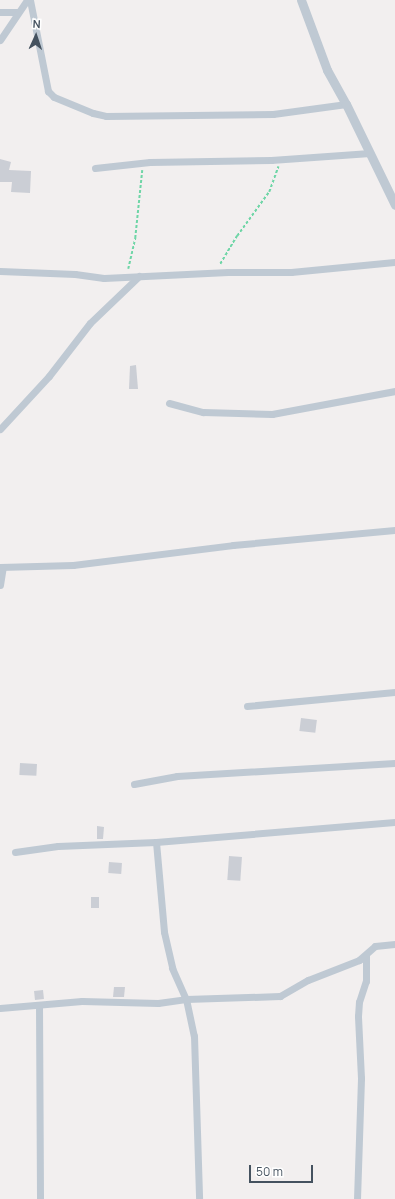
<!DOCTYPE html>
<style>
body{margin:0}
#map{position:relative;width:395px;height:1199px;overflow:hidden;background:#f2efef;font-family:Manrope,sans-serif}
div>[style]{position:absolute}
.building>*{inset:0;background:#cbced5;transform-origin:0 0}
.path>*{height:1.5px;margin-top:-0.75px;transform-origin:0;background:repeating-linear-gradient(90deg,#6ed5a6 0 3px,transparent 0 5px)}
.minor>*{height:7px;margin:-3.5px;padding:0 3.5px;transform-origin:3.5px;border-radius:3.5px;background:#bfc9d3}
.tertiary>*{height:9px;margin:-4.5px;padding:0 4.5px;transform-origin:4.5px;border-radius:4.5px;background:#bfc9d3}
span{translate:-50% -50%;white-space:nowrap;text-align:center;line-height:1.15;-webkit-text-stroke:4px #fff;paint-order:stroke}
.north{position:absolute;left:16px;top:16px;width:40px;height:40px;-webkit-text-stroke:3px #fff;paint-order:stroke;rotate:3deg;font-size:11px;font-weight:700;line-height:16px;text-align:center;color:#45525f}
.north::after{content:'';display:block;margin:auto;width:14px;height:18px;background:#45525f;clip-path:polygon(50% 0,100% 100%,50% 72%,0 100%)}
.scale{position:absolute;left:249px;top:1165px;width:64px;height:18px;box-sizing:border-box;border:2px solid #45525f;border-top:0;padding-left:5px;font-size:12px;line-height:14px;white-space:nowrap;color:#45525f;-webkit-text-stroke:3px #fff;paint-order:stroke}
</style>
<div id="map">
<div class="building">
<i style="clip-path:polygon(0 159px,11px 162px,9px 170px,31px 171px,30px 193px,11px 192px,12px 182px,0 182px)"></i>
<i style="clip-path:polygon(136px 365px,138px 389px,129px 389px,130px 366px)"></i>
<i style="left:301px;top:718px;width:16px;height:13px;rotate:7deg"></i>
<i style="left:20px;top:763px;width:17px;height:12px;rotate:3deg"></i>
<i style="clip-path:polygon(97px 826px,104px 827px,103px 839px,97px 839px)"></i>
<i style="left:229px;top:856px;width:13px;height:24px;rotate:4deg"></i>
<i style="left:109px;top:862px;width:13px;height:11px;rotate:4deg"></i>
<i style="left:91px;top:897px;width:8px;height:11px"></i>
<i style="clip-path:polygon(114px 987px,125px 987px,124px 997px,113px 997px)"></i>
<i style="left:43px;top:990px;width:9px;height:9px;rotate:84deg"></i>
</div>
<div class="path">
<i style="left:220px;top:264px;width:33px;rotate:-59deg"></i>
<i style="left:237px;top:236px;width:54px;rotate:-54deg"></i>
<i style="left:269px;top:192px;width:27px;rotate:-70deg"></i>
<i style="left:128px;top:269px;width:32px;rotate:-77deg"></i>
<i style="left:135px;top:238px;width:68px;rotate:-84.1deg"></i>
</div>
<div class="minor">
<i style="left:30px;top:0;width:93px;rotate:78.8deg"></i>
<i style="left:48px;top:91px;width:8px;rotate:45deg"></i>
<i style="left:54px;top:97px;width:42px;rotate:22.3deg"></i>
<i style="left:93px;top:113px;width:13px;rotate:13deg"></i>
<i style="left:106px;top:116px;width:167px;rotate:-0.7deg"></i>
<i style="left:273px;top:114px;width:74px;rotate:-7.8deg"></i>
<i style="left:0;top:12px;width:17px"></i>
<i style="left:0;top:40px;width:48px;rotate:-56deg"></i>
<i style="left:95px;top:168px;width:55px;rotate:-6.2deg"></i>
<i style="left:150px;top:162px;width:121px;rotate:-0.9deg"></i>
<i style="left:271px;top:160px;width:99px;rotate:-4deg"></i>
<i style="left:0;top:271px;width:75px;rotate:2.3deg"></i>
<i style="left:75px;top:274px;width:29px;rotate:8deg"></i>
<i style="left:104px;top:278px;width:124px;rotate:-2.8deg"></i>
<i style="left:228px;top:272px;width:63px"></i>
<i style="left:291px;top:272px;width:104px;rotate:-5.5deg"></i>
<i style="left:169px;top:403px;width:35px;rotate:15deg"></i>
<i style="left:203px;top:412px;width:69px;rotate:1.7deg"></i>
<i style="left:272px;top:414px;width:125px;rotate:-10.6deg"></i>
<i style="left:0;top:429px;width:72px;rotate:-47.2deg"></i>
<i style="left:49px;top:376px;width:67px;rotate:-52.3deg"></i>
<i style="left:90px;top:323px;width:68px;rotate:-43.8deg"></i>
<i style="left:0;top:567px;width:73px;rotate:-1.6deg"></i>
<i style="left:73px;top:565px;width:161px;rotate:-7.1deg"></i>
<i style="left:233px;top:545px;width:163px;rotate:-5.3deg"></i>
<i style="left:0;top:585px;width:18px;rotate:-81deg"></i>
<i style="left:247px;top:706px;width:149px;rotate:-5.4deg"></i>
<i style="left:134px;top:784px;width:44px;rotate:-10.5deg"></i>
<i style="left:177px;top:776px;width:218px;rotate:-3.4deg"></i>
<i style="left:156px;top:842px;width:90px;rotate:84.9deg"></i>
<i style="left:164px;top:932px;width:37px;rotate:77deg"></i>
<i style="left:172px;top:968px;width:34px;rotate:66deg"></i>
<i style="left:186px;top:999px;width:38px;rotate:78deg"></i>
<i style="left:194px;top:1036px;width:163px;rotate:88.2deg"></i>
<i style="left:15px;top:852px;width:43px;rotate:-7.9deg"></i>
<i style="left:58px;top:846px;width:98px;rotate:-2.3deg"></i>
<i style="left:156px;top:842px;width:240px;rotate:-4.8deg"></i>
<i style="left:39px;top:1005px;width:194px;rotate:89.7deg"></i>
<i style="left:0;top:1008px;width:82px;rotate:-4.9deg"></i>
<i style="left:82px;top:1001px;width:76px;rotate:1.5deg"></i>
<i style="left:158px;top:1003px;width:28px;rotate:-8deg"></i>
<i style="left:186px;top:999px;width:94px;rotate:-1.8deg"></i>
<i style="left:280px;top:996px;width:32px;rotate:-30deg"></i>
<i style="left:308px;top:980px;width:55px;rotate:-21.4deg"></i>
<i style="left:359px;top:960px;width:21px;rotate:-41deg"></i>
<i style="left:375px;top:946px;width:20px;rotate:-6deg"></i>
<i style="left:357px;top:1199px;width:121px;rotate:-88.1deg"></i>
<i style="left:361px;top:1078px;width:62px;rotate:-92.8deg"></i>
<i style="left:358px;top:1016px;width:14px;rotate:-86deg"></i>
<i style="left:359px;top:1002px;width:22px;rotate:-72deg"></i>
<i style="left:366px;top:981px;width:26px;rotate:-90deg"></i>
</div>
<div class="tertiary">
<i style="left:301px;top:0;width:75px;rotate:69.6deg"></i>
<i style="left:327px;top:70px;width:39px;rotate:61deg"></i>
<i style="left:346px;top:104px;width:112px;rotate:64.1deg"></i>
</div>
<div class="north">N</div>
<div class="scale">50 m</div>
</div>
